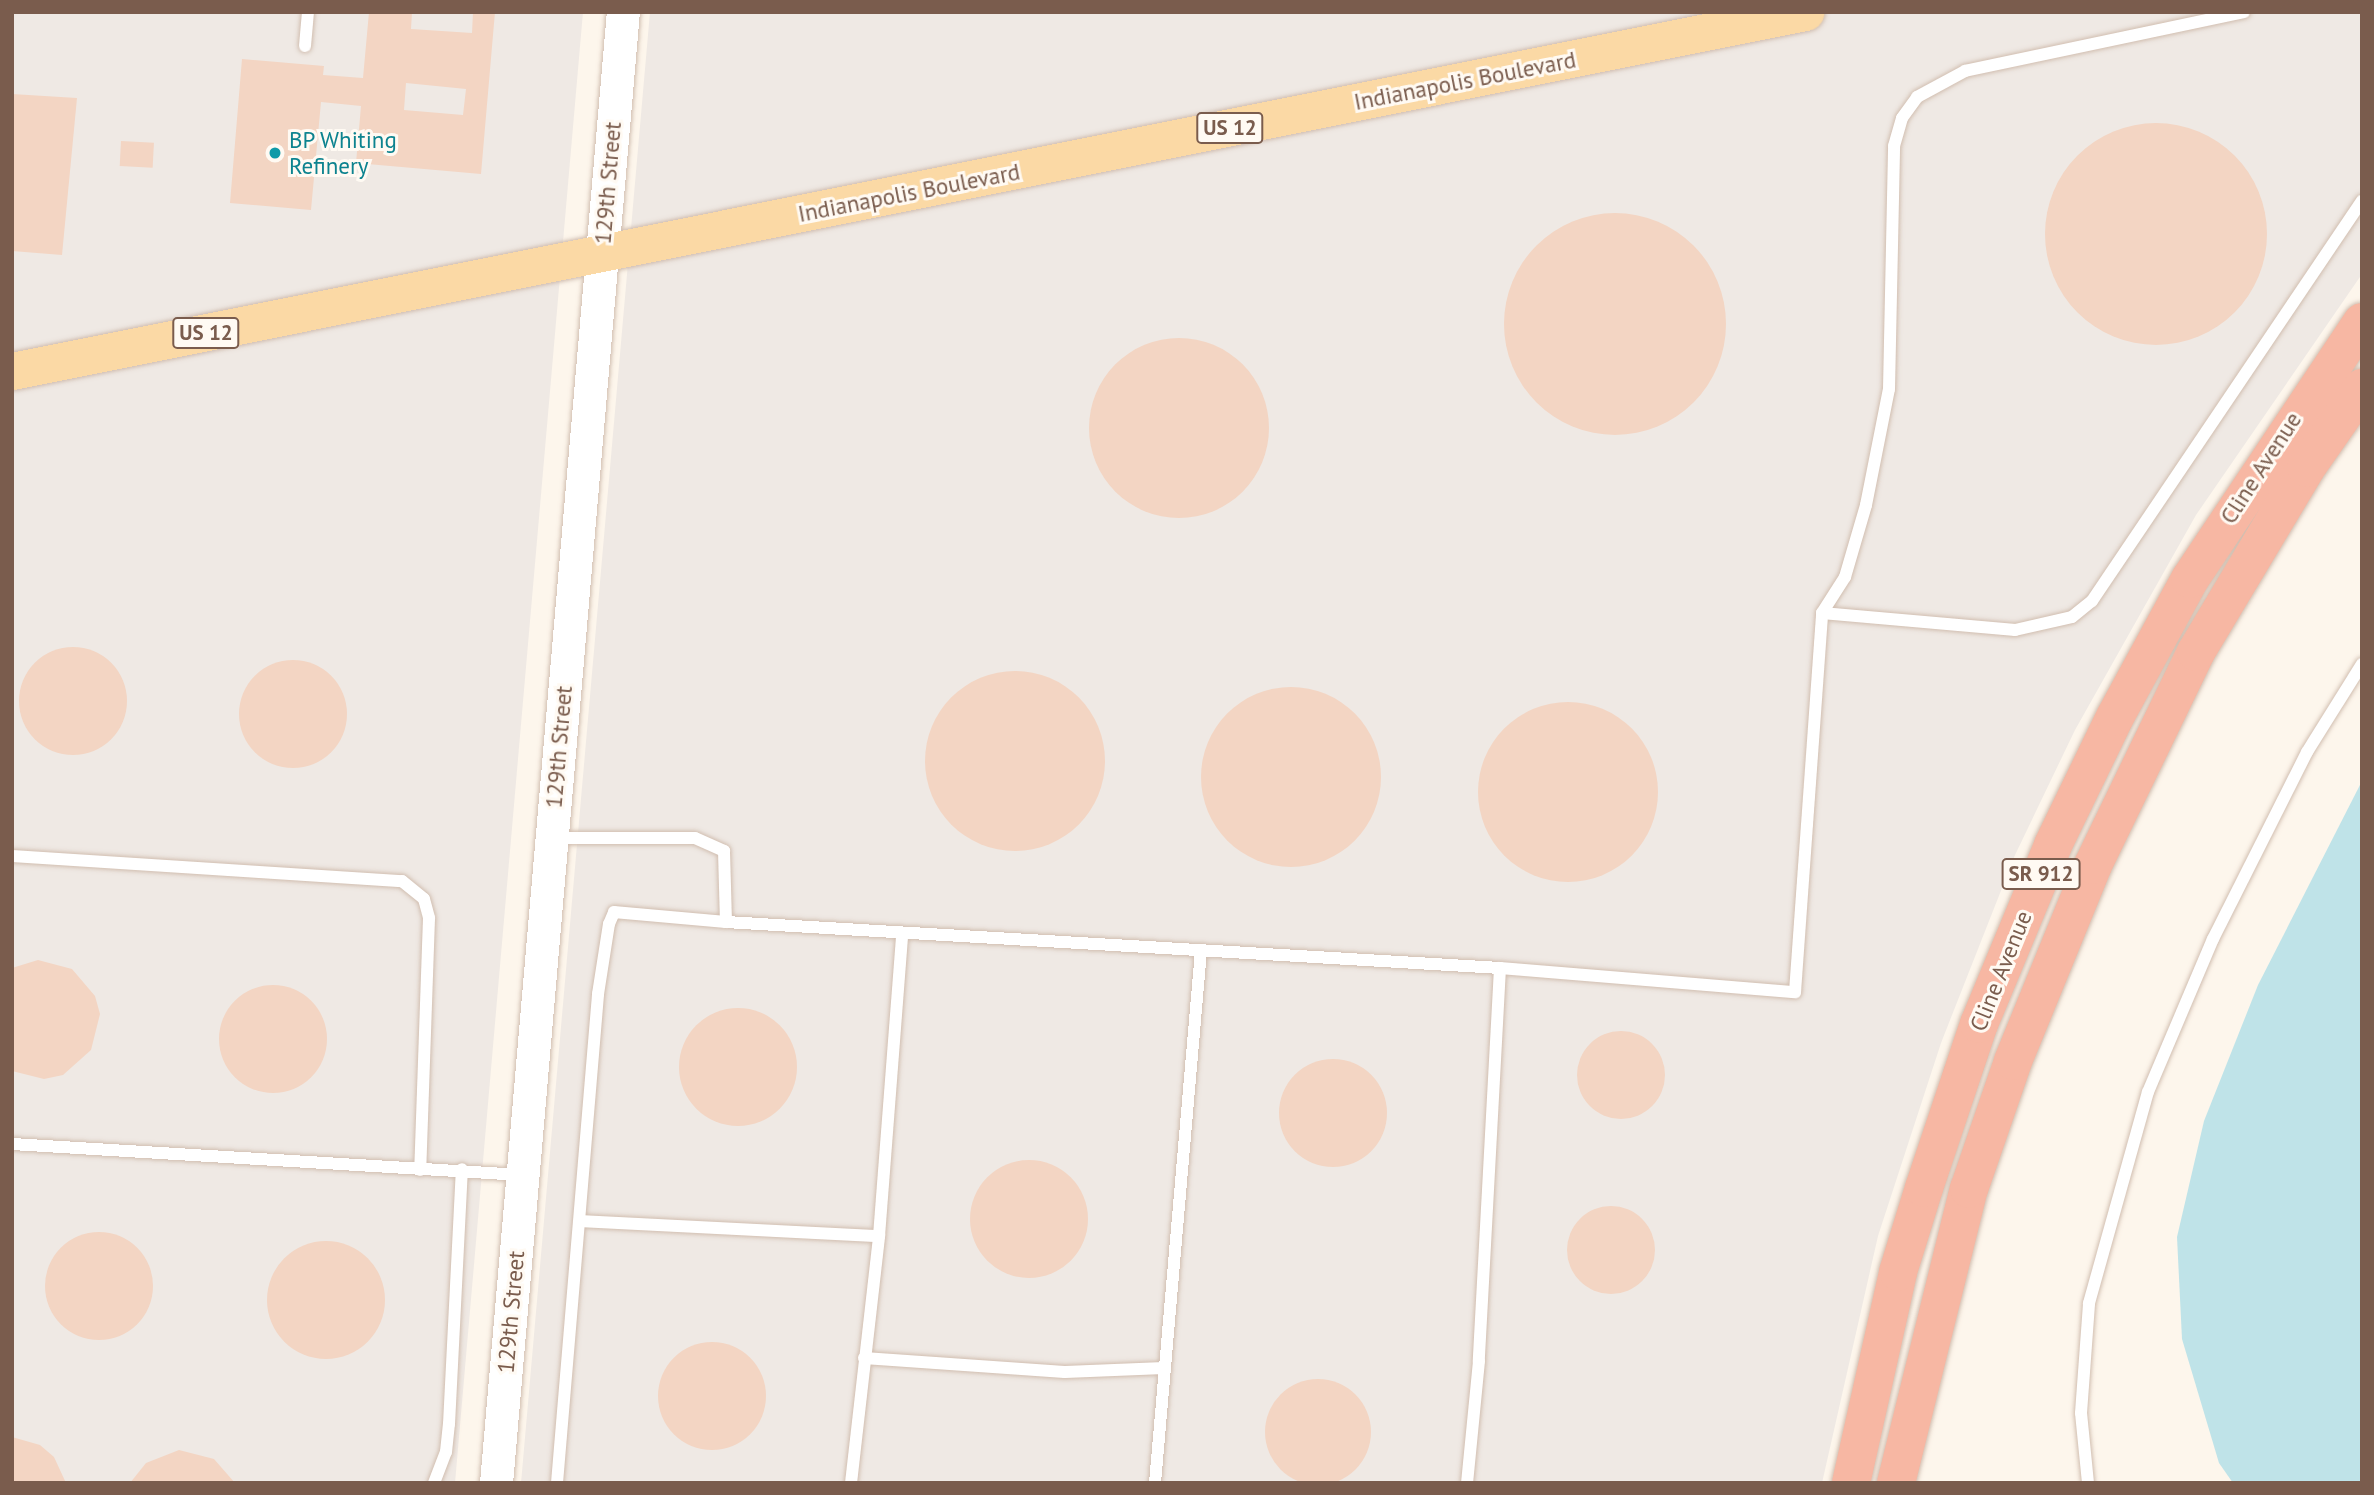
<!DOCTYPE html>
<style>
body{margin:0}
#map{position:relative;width:2374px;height:1495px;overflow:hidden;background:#fdf6ec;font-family:"PT Sans",sans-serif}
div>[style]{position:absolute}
.industrial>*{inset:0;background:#efe9e4}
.water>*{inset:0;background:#bfe3e8}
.building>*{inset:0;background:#f3d5c3;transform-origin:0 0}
.round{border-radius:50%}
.roads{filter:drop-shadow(0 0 2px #d1beb0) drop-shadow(0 0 2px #d1beb0)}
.service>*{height:12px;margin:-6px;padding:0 6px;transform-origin:6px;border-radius:6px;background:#fff}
.secondary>*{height:33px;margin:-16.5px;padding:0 16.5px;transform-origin:16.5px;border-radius:16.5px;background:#fff}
.primary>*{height:37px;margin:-18.5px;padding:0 18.5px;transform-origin:18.5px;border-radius:18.5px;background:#fbd9a5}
.motorway>*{height:38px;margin:-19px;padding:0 19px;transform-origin:19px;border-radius:19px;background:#f7b7a3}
.dots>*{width:19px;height:19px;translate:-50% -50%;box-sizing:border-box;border:4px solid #fffaf3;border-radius:50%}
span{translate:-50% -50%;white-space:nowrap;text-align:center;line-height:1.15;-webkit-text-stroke:6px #fffaf3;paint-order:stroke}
.shield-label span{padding:2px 5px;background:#fffaf3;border:2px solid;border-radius:5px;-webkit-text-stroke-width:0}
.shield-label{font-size:21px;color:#7a5c4d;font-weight:700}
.street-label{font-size:23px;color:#7a5c4d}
.culture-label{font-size:23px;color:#0d838f}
.left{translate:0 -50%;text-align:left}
.frame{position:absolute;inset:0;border:14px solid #7a5c4d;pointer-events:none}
</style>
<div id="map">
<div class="industrial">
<i style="clip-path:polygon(12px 12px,583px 12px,455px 1483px,12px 1483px)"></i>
<i style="clip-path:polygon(650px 12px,2362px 12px,2362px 274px,2196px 515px,2075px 730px,2015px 855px,1941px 1043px,1878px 1236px,1822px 1483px,521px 1483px)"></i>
</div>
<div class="water">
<i style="clip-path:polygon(2362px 781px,2362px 1483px,2233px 1483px,2219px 1463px,2182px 1339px,2177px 1237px,2204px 1121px,2258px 985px)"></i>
</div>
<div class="building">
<i style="clip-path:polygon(evenodd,369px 12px,412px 12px,411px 29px,472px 33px,473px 12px,495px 12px,481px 174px,356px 163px,361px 106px,321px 102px,311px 210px,230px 203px,242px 59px,324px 66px,323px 75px,363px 78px,369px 12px,406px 83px,466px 89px,463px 115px,404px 110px,406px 83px)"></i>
<i style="clip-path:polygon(12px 94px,77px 98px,62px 255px,12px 251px)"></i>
<i class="round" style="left:2045px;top:123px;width:222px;height:222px"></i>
<i style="left:121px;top:141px;width:33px;height:25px;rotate:3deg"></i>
<i class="round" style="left:1504px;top:213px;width:222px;height:222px"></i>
<i class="round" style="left:1089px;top:338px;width:180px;height:180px"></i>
<i class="round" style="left:19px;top:647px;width:108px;height:108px"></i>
<i class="round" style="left:239px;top:660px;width:108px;height:108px"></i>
<i class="round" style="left:925px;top:671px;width:180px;height:180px"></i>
<i class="round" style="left:1201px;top:687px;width:180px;height:180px"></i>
<i class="round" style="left:1478px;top:702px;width:180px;height:180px"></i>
<i style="clip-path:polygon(38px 960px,72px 969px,95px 996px,100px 1014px,91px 1050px,63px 1075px,44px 1079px,12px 1071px,12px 968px)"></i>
<i class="round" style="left:219px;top:985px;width:108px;height:108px"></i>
<i class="round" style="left:679px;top:1008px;width:118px;height:118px"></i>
<i class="round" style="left:1577px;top:1031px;width:88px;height:88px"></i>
<i class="round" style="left:1279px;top:1059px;width:108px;height:108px"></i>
<i class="round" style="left:970px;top:1160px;width:118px;height:118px"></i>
<i class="round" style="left:1567px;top:1206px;width:88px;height:88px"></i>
<i class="round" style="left:45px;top:1232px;width:108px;height:108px"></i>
<i class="round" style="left:267px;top:1241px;width:118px;height:118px"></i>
<i class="round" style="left:658px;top:1342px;width:108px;height:108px"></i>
<i class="round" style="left:1265px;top:1379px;width:106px;height:106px"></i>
<i style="clip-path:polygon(12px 1437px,40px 1445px,54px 1457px,66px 1483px,12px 1483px)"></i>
<i style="clip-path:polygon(179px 1450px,214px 1459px,235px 1483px,130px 1483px,146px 1463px)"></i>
</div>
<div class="roads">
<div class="service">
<i style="left:305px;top:46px;width:34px;rotate:-85deg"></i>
<i style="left:1822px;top:613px;width:43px;rotate:-57.4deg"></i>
<i style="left:1845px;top:577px;width:75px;rotate:-73.7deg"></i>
<i style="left:1866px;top:505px;width:118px;rotate:-78.8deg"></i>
<i style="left:1889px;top:389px;width:243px;rotate:-88.8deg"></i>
<i style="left:1894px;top:146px;width:29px;rotate:-74deg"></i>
<i style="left:1902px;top:118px;width:26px;rotate:-54deg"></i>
<i style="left:1917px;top:97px;width:55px;rotate:-28.4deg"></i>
<i style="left:1965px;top:71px;width:285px;rotate:-11.9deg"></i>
<i style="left:552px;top:838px;width:143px"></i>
<i style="left:695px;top:838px;width:32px;rotate:24deg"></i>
<i style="left:724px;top:851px;width:71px;rotate:88.4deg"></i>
<i style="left:726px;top:922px;width:775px;rotate:3.4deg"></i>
<i style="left:1500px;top:968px;width:394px;rotate:93.1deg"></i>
<i style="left:1479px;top:1361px;width:123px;rotate:95.6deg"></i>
<i style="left:12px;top:856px;width:391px;rotate:3.7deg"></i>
<i style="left:402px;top:881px;width:28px;rotate:39deg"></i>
<i style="left:424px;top:899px;width:20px;rotate:75deg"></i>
<i style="left:429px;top:918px;width:252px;rotate:92deg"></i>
<i style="left:1500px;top:968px;width:296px;rotate:4.7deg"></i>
<i style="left:1795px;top:992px;width:380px;rotate:-85.9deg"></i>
<i style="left:1822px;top:613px;width:194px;rotate:5deg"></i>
<i style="left:2015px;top:630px;width:58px;rotate:-12.8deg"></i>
<i style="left:2072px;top:617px;width:26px;rotate:-39deg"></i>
<i style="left:2092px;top:601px;width:483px;rotate:-56deg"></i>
<i style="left:12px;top:1144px;width:511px;rotate:3.48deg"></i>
<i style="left:580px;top:1221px;width:299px;rotate:2.9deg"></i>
<i style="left:864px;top:1358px;width:201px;rotate:4deg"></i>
<i style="left:1065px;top:1372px;width:99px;rotate:-2.3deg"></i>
<i style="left:434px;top:1483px;width:33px;rotate:-69deg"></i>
<i style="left:446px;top:1452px;width:28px;rotate:-84deg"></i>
<i style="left:449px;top:1424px;width:255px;rotate:-87.1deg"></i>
<i style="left:557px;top:1483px;width:491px;rotate:-85.2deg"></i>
<i style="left:598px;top:994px;width:71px;rotate:-81.1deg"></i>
<i style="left:609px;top:924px;width:13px;rotate:-67deg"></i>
<i style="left:614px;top:912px;width:112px;rotate:5.1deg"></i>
<i style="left:851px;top:1483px;width:249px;rotate:-83.5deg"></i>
<i style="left:879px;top:1236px;width:303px;rotate:-85.6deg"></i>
<i style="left:1155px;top:1483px;width:534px;rotate:-85.06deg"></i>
<i style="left:2088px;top:1483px;width:70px;rotate:-95.7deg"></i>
<i style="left:2081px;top:1413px;width:110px;rotate:-85.8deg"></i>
<i style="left:2089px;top:1303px;width:219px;rotate:-74.4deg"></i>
<i style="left:2148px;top:1092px;width:166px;rotate:-67deg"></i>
<i style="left:2213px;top:939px;width:209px;rotate:-63.3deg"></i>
<i style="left:2307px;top:752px;width:104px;rotate:-58deg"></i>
</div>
<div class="secondary">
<i style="left:496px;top:1483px;width:1476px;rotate:-85.07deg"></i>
</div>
<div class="primary">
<i style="left:12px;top:371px;width:1829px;rotate:-11.32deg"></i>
</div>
<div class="motorway">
<i style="left:1851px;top:1483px;width:216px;rotate:-77.4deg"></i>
<i style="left:1898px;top:1272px;width:88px;rotate:-72.8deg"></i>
<i style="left:1924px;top:1188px;width:173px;rotate:-71.5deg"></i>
<i style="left:1979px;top:1024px;width:194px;rotate:-67.5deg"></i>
<i style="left:2053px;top:845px;width:142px;rotate:-64.2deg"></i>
<i style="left:2115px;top:717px;width:157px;rotate:-61.5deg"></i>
<i style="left:2190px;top:579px;width:309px;rotate:-56.2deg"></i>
<i style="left:1896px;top:1483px;width:303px;rotate:-76.1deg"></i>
<i style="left:1969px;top:1189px;width:135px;rotate:-71deg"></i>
<i style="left:2013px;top:1061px;width:212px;rotate:-67.8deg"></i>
<i style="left:2093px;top:865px;width:237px;rotate:-64.2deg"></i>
<i style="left:2196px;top:652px;width:214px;rotate:-59.1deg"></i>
<i style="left:2306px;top:468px;width:98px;rotate:-55deg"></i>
</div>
</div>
<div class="dots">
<i style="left:275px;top:153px;background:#0f9aa8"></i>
</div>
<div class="shield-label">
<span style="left:1230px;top:128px">US 12</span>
<span style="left:206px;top:333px">US 12</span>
<span style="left:2041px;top:874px">SR 912</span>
</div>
<div class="street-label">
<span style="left:1465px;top:81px;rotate:-11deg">Indianapolis Boulevard</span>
<span style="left:608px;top:183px;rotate:-85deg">129th Street</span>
<span style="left:909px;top:193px;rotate:-11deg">Indianapolis Boulevard</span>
<span style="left:2261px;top:468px;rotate:-57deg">Cline Avenue</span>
<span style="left:559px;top:747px;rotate:-85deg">129th Street</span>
<span style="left:2001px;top:971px;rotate:-68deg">Cline Avenue</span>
<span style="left:511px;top:1312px;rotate:-85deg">129th Street</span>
</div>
<div class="culture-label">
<span class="left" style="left:289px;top:153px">BP Whiting<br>Refinery</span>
</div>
<div class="frame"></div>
</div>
